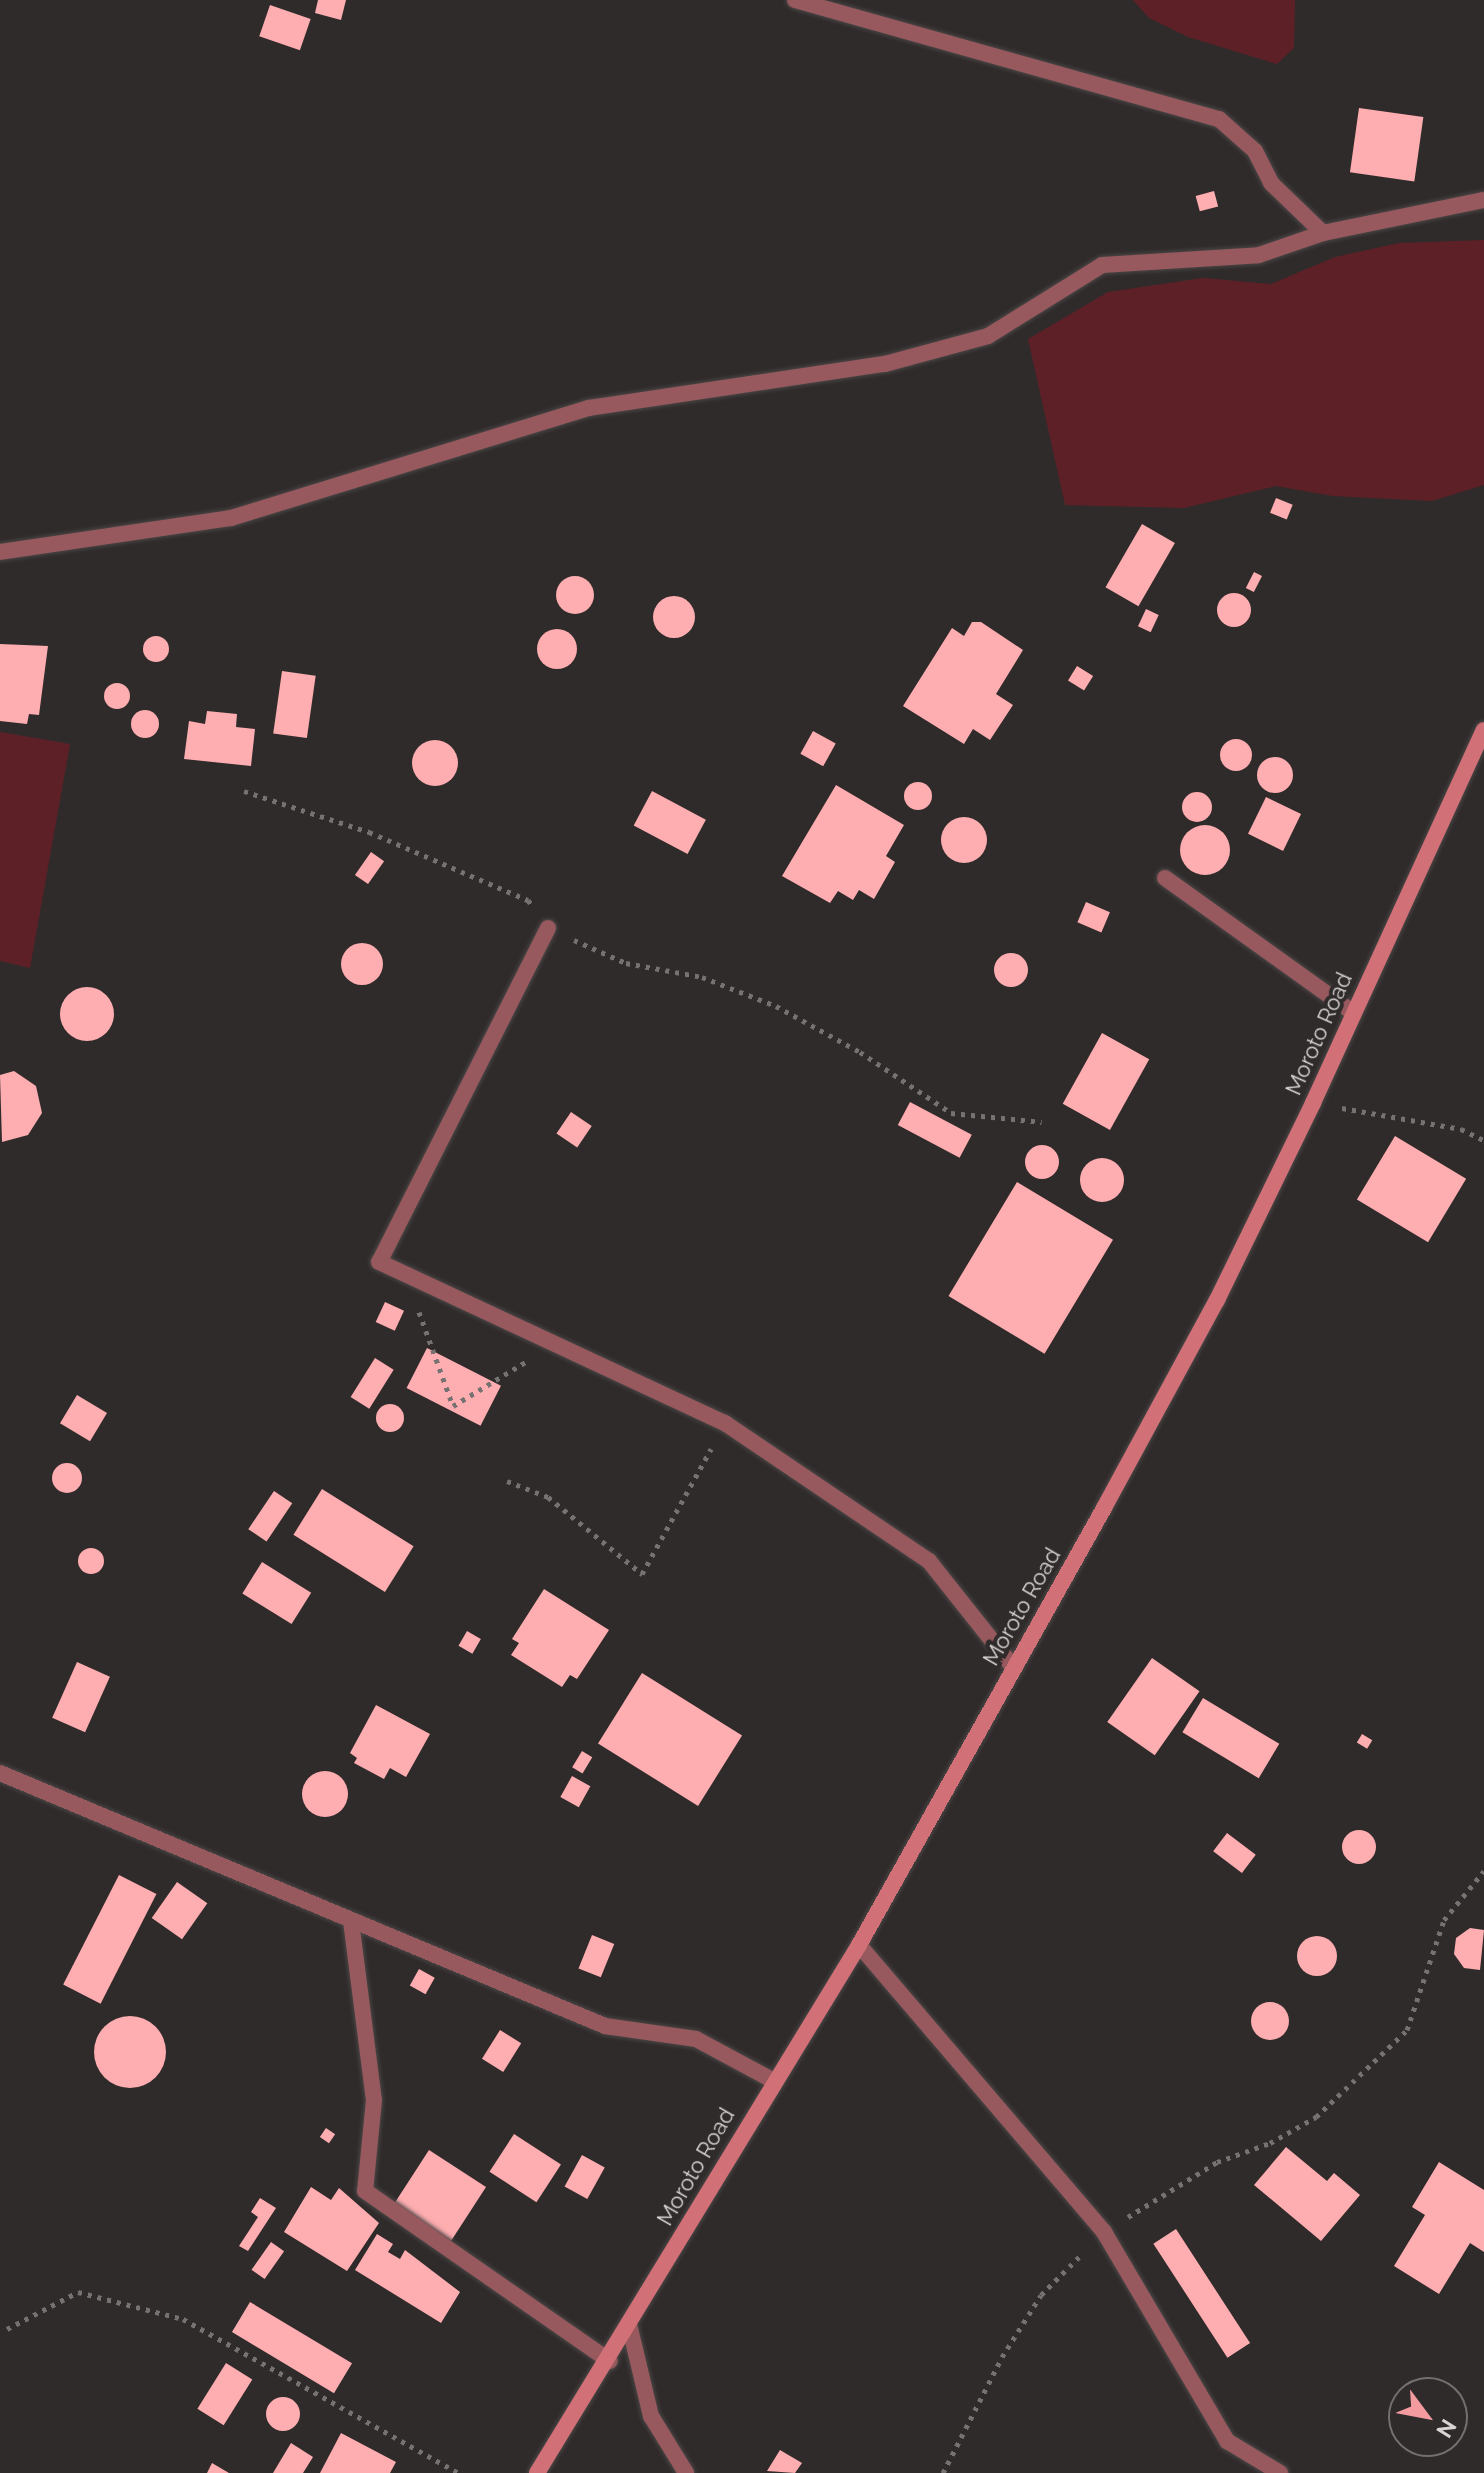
<!DOCTYPE html>
<style>
body{margin:0}
#map{position:relative;width:1484px;height:2473px;overflow:hidden;background:#302b2b;font-family:Raleway,sans-serif}
div>[style]{position:absolute}
.green>*{inset:0;background:#5e2027}
.building>*{inset:0;background:#feadb0;transform-origin:0 0}
.round{border-radius:50%}
.path>*{height:5px;margin-top:-2.5px;transform-origin:0;background:repeating-linear-gradient(90deg,#777272 0 4px,transparent 0 10px)}
.roads{filter:drop-shadow(0 0 2px #4b4646) drop-shadow(0 0 2px #4b4646)}
.street>*{height:16px;margin:-8px;padding:0 8px;transform-origin:8px;border-radius:8px;background:#97595d}
.secondary>*{height:16px;margin:-8px;padding:0 8px;transform-origin:8px;border-radius:8px;background:#d27077}
span{translate:-50% -50%;white-space:nowrap;text-align:center;line-height:1.15;-webkit-text-stroke:8px #302b2b;paint-order:stroke}
.street-label{font-size:22px;color:#d8d4d4}
.north{position:absolute;left:1388px;top:2377px;width:80px;height:80px;box-sizing:border-box;background:#302b2b;border:2px solid #736f6f;border-radius:50%;rotate:122deg;font-size:22px;font-weight:700;line-height:32px;text-align:center;color:#d8d4d4}
.north::after{content:'';display:block;margin:auto;width:28px;height:36px;background:#f49b9f;clip-path:polygon(50% 0,100% 100%,50% 72%,0 100%)}
</style>
<div id="map">
<div class="green">
<i style="clip-path:polygon(1133px 0,1295px 0,1294px 48px,1277px 64px,1188px 37px,1149px 18px)"></i>
<i style="clip-path:polygon(1484px 240px,1484px 485px,1432px 501px,1333px 496px,1276px 486px,1184px 508px,1065px 505px,1028px 339px,1108px 292px,1203px 278px,1271px 284px,1335px 257px,1399px 243px)"></i>
<i style="clip-path:polygon(0 732px,70px 744px,30px 968px,0 961px)"></i>
</div>
<div class="building">
<i style="clip-path:polygon(318px 0,346px 0,341px 20px,315px 13px)"></i>
<i style="left:270px;top:5px;width:43px;height:33px;rotate:19deg"></i>
<i style="left:1359px;top:108px;width:65px;height:65px;rotate:8deg"></i>
<i style="left:1214px;top:191px;width:16px;height:19px;rotate:75deg"></i>
<i style="left:1276px;top:498px;width:18px;height:16px;rotate:22deg"></i>
<i style="left:1142px;top:524px;width:38px;height:73px;rotate:30deg"></i>
<i style="left:1254px;top:572px;width:9px;height:18px;rotate:27deg"></i>
<i class="round" style="left:556px;top:576px;width:38px;height:38px"></i>
<i class="round" style="left:1217px;top:593px;width:34px;height:34px"></i>
<i class="round" style="left:653px;top:596px;width:42px;height:42px"></i>
<i style="left:1146px;top:609px;width:14px;height:19px;rotate:25deg"></i>
<i style="clip-path:polygon(972px 622px,981px 622px,1023px 650px,996px 694px,1013px 705px,990px 740px,973px 729px,964px 744px,903px 706px,952px 628px,964px 636px)"></i>
<i class="round" style="left:537px;top:629px;width:40px;height:40px"></i>
<i class="round" style="left:143px;top:636px;width:26px;height:26px"></i>
<i style="clip-path:polygon(0 644px,48px 646px,39px 715px,29px 714px,27px 724px,0 721px)"></i>
<i style="left:1077px;top:666px;width:19px;height:17px;rotate:32deg"></i>
<i style="left:282px;top:671px;width:34px;height:63px;rotate:8deg"></i>
<i class="round" style="left:104px;top:683px;width:26px;height:26px"></i>
<i class="round" style="left:131px;top:710px;width:28px;height:28px"></i>
<i style="clip-path:polygon(207px 711px,237px 714px,236px 727px,255px 729px,251px 766px,184px 759px,189px 721px,205px 724px)"></i>
<i style="left:813px;top:731px;width:26px;height:26px;rotate:29deg"></i>
<i class="round" style="left:1220px;top:739px;width:32px;height:32px"></i>
<i class="round" style="left:412px;top:740px;width:46px;height:46px"></i>
<i class="round" style="left:1257px;top:757px;width:36px;height:36px"></i>
<i class="round" style="left:904px;top:782px;width:28px;height:28px"></i>
<i style="clip-path:polygon(836px 785px,904px 825px,886px 856px,895px 862px,874px 899px,859px 890px,853px 900px,838px 891px,830px 903px,782px 876px)"></i>
<i style="left:652px;top:791px;width:61px;height:39px;rotate:28deg"></i>
<i class="round" style="left:1182px;top:792px;width:30px;height:30px"></i>
<i style="left:1266px;top:797px;width:39px;height:41px;rotate:26deg"></i>
<i class="round" style="left:941px;top:817px;width:46px;height:46px"></i>
<i class="round" style="left:1180px;top:825px;width:50px;height:50px"></i>
<i style="left:371px;top:852px;width:16px;height:28px;rotate:35deg"></i>
<i style="left:1086px;top:902px;width:26px;height:22px;rotate:23deg"></i>
<i class="round" style="left:341px;top:943px;width:42px;height:42px"></i>
<i class="round" style="left:994px;top:953px;width:34px;height:34px"></i>
<i class="round" style="left:60px;top:987px;width:54px;height:54px"></i>
<i style="left:1102px;top:1033px;width:54px;height:81px;rotate:29deg"></i>
<i style="clip-path:polygon(14px 1071px,36px 1086px,42px 1113px,28px 1135px,2px 1142px,0 1075px)"></i>
<i style="left:910px;top:1102px;width:70px;height:26px;rotate:28deg"></i>
<i style="left:571px;top:1112px;width:25px;height:26px;rotate:34deg"></i>
<i style="left:1395px;top:1136px;width:83px;height:74px;rotate:31deg"></i>
<i class="round" style="left:1025px;top:1145px;width:34px;height:34px"></i>
<i class="round" style="left:1080px;top:1158px;width:44px;height:44px"></i>
<i style="left:1017px;top:1182px;width:112px;height:133px;rotate:31deg"></i>
<i style="left:385px;top:1302px;width:21px;height:22px;rotate:25deg"></i>
<i style="left:427px;top:1348px;width:83px;height:45px;rotate:27deg"></i>
<i style="left:375px;top:1358px;width:22px;height:46px;rotate:32deg"></i>
<i style="left:77px;top:1395px;width:35px;height:33px;rotate:31deg"></i>
<i class="round" style="left:376px;top:1404px;width:28px;height:28px"></i>
<i class="round" style="left:52px;top:1463px;width:30px;height:30px"></i>
<i style="left:322px;top:1489px;width:108px;height:54px;rotate:32deg"></i>
<i style="left:274px;top:1491px;width:22px;height:46px;rotate:34deg"></i>
<i class="round" style="left:78px;top:1548px;width:26px;height:26px"></i>
<i style="left:262px;top:1562px;width:58px;height:37px;rotate:32deg"></i>
<i style="clip-path:polygon(544px 1589px,609px 1630px,577px 1679px,570px 1675px,562px 1687px,511px 1655px,519px 1643px,512px 1639px)"></i>
<i style="left:467px;top:1631px;width:16px;height:17px;rotate:30deg"></i>
<i style="left:1152px;top:1658px;width:58px;height:78px;rotate:35deg"></i>
<i style="left:77px;top:1662px;width:36px;height:61px;rotate:24deg"></i>
<i style="left:642px;top:1673px;width:118px;height:83px;rotate:32deg"></i>
<i style="left:1203px;top:1698px;width:89px;height:40px;rotate:31deg"></i>
<i style="clip-path:polygon(376px 1705px,430px 1734px,406px 1777px,390px 1768px,384px 1779px,354px 1763px,357px 1758px,350px 1753px)"></i>
<i style="left:1362px;top:1734px;width:12px;height:10px;rotate:31deg"></i>
<i style="left:582px;top:1751px;width:12px;height:19px;rotate:31deg"></i>
<i class="round" style="left:302px;top:1771px;width:46px;height:46px"></i>
<i style="left:572px;top:1776px;width:21px;height:24px;rotate:29deg"></i>
<i class="round" style="left:1342px;top:1830px;width:34px;height:34px"></i>
<i style="left:1227px;top:1833px;width:36px;height:23px;rotate:37deg"></i>
<i style="left:119px;top:1875px;width:42px;height:123px;rotate:27deg"></i>
<i style="left:177px;top:1882px;width:37px;height:44px;rotate:35deg"></i>
<i style="clip-path:polygon(1470px 1928px,1484px 1930px,1480px 1970px,1464px 1968px,1454px 1954px,1456px 1938px)"></i>
<i style="left:592px;top:1935px;width:24px;height:36px;rotate:22deg"></i>
<i class="round" style="left:1297px;top:1936px;width:40px;height:40px"></i>
<i style="left:419px;top:1969px;width:18px;height:19px;rotate:29deg"></i>
<i class="round" style="left:1251px;top:2002px;width:38px;height:38px"></i>
<i class="round" style="left:94px;top:2016px;width:72px;height:72px"></i>
<i style="left:500px;top:2030px;width:25px;height:34px;rotate:32deg"></i>
<i style="left:326px;top:2128px;width:11px;height:11px;rotate:34deg"></i>
<i style="left:514px;top:2134px;width:56px;height:45px;rotate:33deg"></i>
<i style="clip-path:polygon(1286px 2147px,1327px 2181px,1334px 2173px,1360px 2195px,1321px 2241px,1254px 2185px)"></i>
<i style="left:429px;top:2150px;width:68px;height:64px;rotate:33deg"></i>
<i style="left:582px;top:2155px;width:26px;height:36px;rotate:29deg"></i>
<i style="clip-path:polygon(1439px 2162px,1484px 2190px,1484px 2252px,1470px 2243px,1439px 2294px,1394px 2266px,1425px 2215px,1412px 2207px)"></i>
<i style="clip-path:polygon(311px 2187px,331px 2200px,339px 2188px,379px 2223px,347px 2271px,284px 2232px)"></i>
<i style="clip-path:polygon(260px 2198px,276px 2208px,248px 2251px,239px 2246px,258px 2217px,251px 2212px)"></i>
<i style="left:1176px;top:2229px;width:136px;height:27px;rotate:57deg"></i>
<i style="clip-path:polygon(377px 2234px,393px 2244px,388px 2252px,400px 2259px,405px 2250px,460px 2292px,441px 2323px,355px 2270px)"></i>
<i style="left:271px;top:2242px;width:16px;height:34px;rotate:35deg"></i>
<i style="left:250px;top:2302px;width:119px;height:35px;rotate:31deg"></i>
<i style="left:226px;top:2363px;width:31px;height:54px;rotate:32deg"></i>
<i class="round" style="left:266px;top:2397px;width:34px;height:34px"></i>
<i style="clip-path:polygon(341px 2433px,396px 2462px,390px 2473px,320px 2473px)"></i>
<i style="clip-path:polygon(291px 2443px,313px 2457px,303px 2473px,273px 2473px)"></i>
<i style="clip-path:polygon(780px 2450px,802px 2463px,795px 2473px,767px 2471px)"></i>
<i style="clip-path:polygon(212px 2463px,229px 2473px,207px 2473px)"></i>
</div>
<div class="path">
<i style="left:244px;top:791px;width:132px;rotate:18.2deg"></i>
<i style="left:369px;top:832px;width:173px;rotate:23.2deg"></i>
<i style="left:528px;top:900px;width:9px;rotate:54deg"></i>
<i style="left:574px;top:940px;width:57px;rotate:23.9deg"></i>
<i style="left:626px;top:963px;width:77px;rotate:10.4deg"></i>
<i style="left:702px;top:977px;width:79px;rotate:21.4deg"></i>
<i style="left:776px;top:1006px;width:96px;rotate:28.7deg"></i>
<i style="left:860px;top:1052px;width:110px;rotate:33.8deg"></i>
<i style="left:951px;top:1113px;width:91px;rotate:5.6deg"></i>
<i style="left:1342px;top:1108px;width:121px;rotate:10deg"></i>
<i style="left:1461px;top:1129px;width:25px;rotate:26deg"></i>
<i style="left:419px;top:1312px;width:100px;rotate:70.1deg"></i>
<i style="left:453px;top:1406px;width:87px;rotate:-31.3deg"></i>
<i style="left:507px;top:1481px;width:44px;rotate:21.3deg"></i>
<i style="left:548px;top:1497px;width:122px;rotate:39.3deg"></i>
<i style="left:642px;top:1574px;width:143px;rotate:-61.1deg"></i>
<i style="left:1128px;top:2217px;width:105px;rotate:-31.7deg"></i>
<i style="left:1217px;top:2162px;width:56px;rotate:-19.7deg"></i>
<i style="left:1270px;top:2143px;width:53px;rotate:-29.5deg"></i>
<i style="left:1316px;top:2117px;width:126px;rotate:-43.7deg"></i>
<i style="left:1407px;top:2030px;width:116px;rotate:-71.4deg"></i>
<i style="left:1444px;top:1920px;width:63px;rotate:-50.8deg"></i>
<i style="left:7px;top:2329px;width:80px;rotate:-27.5deg"></i>
<i style="left:78px;top:2292px;width:108px;rotate:14.4deg"></i>
<i style="left:183px;top:2319px;width:315px;rotate:29.2deg"></i>
<i style="left:943px;top:2473px;width:130px;rotate:-63deg"></i>
<i style="left:1002px;top:2357px;width:73px;rotate:-57.8deg"></i>
<i style="left:1041px;top:2295px;width:59px;rotate:-45deg"></i>
</div>
<div class="roads">
<div class="street">
<i style="left:795px;top:0;width:440px;rotate:15.7deg"></i>
<i style="left:1219px;top:119px;width:48px;rotate:41.6deg"></i>
<i style="left:1255px;top:151px;width:36px;rotate:63deg"></i>
<i style="left:1271px;top:183px;width:72px;rotate:43.9deg"></i>
<i style="left:0;top:552px;width:233px;rotate:-8.4deg"></i>
<i style="left:231px;top:518px;width:375px;rotate:-17.1deg"></i>
<i style="left:589px;top:408px;width:299px;rotate:-8.5deg"></i>
<i style="left:885px;top:364px;width:107px;rotate:-15.2deg"></i>
<i style="left:988px;top:336px;width:134px;rotate:-31.9deg"></i>
<i style="left:1102px;top:265px;width:157px;rotate:-3.6deg"></i>
<i style="left:1259px;top:255px;width:68px;rotate:-19deg"></i>
<i style="left:1323px;top:233px;width:164px;rotate:-11.6deg"></i>
<i style="left:1165px;top:878px;width:230px;rotate:35.6deg"></i>
<i style="left:548px;top:928px;width:374px;rotate:116.8deg"></i>
<i style="left:379px;top:1262px;width:382px;rotate:25deg"></i>
<i style="left:725px;top:1423px;width:246px;rotate:34.1deg"></i>
<i style="left:929px;top:1561px;width:135px;rotate:51.6deg"></i>
<i style="left:0;top:1773px;width:656px;rotate:22.69deg"></i>
<i style="left:605px;top:2026px;width:92px;rotate:8.1deg"></i>
<i style="left:696px;top:2039px;width:86px;rotate:28.3deg"></i>
<i style="left:351px;top:1921px;width:180px;rotate:82.7deg"></i>
<i style="left:374px;top:2100px;width:91px;rotate:95.6deg"></i>
<i style="left:365px;top:2191px;width:298px;rotate:34.8deg"></i>
<i style="left:859px;top:1945px;width:377px;rotate:49.5deg"></i>
<i style="left:1104px;top:2232px;width:243px;rotate:59.5deg"></i>
<i style="left:1227px;top:2441px;width:62px;rotate:31.1deg"></i>
<i style="left:629px;top:2324px;width:95px;rotate:76.6deg"></i>
<i style="left:651px;top:2416px;width:67px;rotate:58.4deg"></i>
</div>
<div class="secondary">
<i style="left:537px;top:2473px;width:618px;rotate:-58.62deg"></i>
<i style="left:859px;top:1945px;width:501px;rotate:-60.72deg"></i>
<i style="left:1104px;top:1508px;width:237px;rotate:-61.5deg"></i>
<i style="left:1217px;top:1300px;width:219px;rotate:-64deg"></i>
<i style="left:1313px;top:1103px;width:410px;rotate:-65.4deg"></i>
</div>
</div>
<div class="street-label">
<span style="left:1319px;top:1034px;rotate:-66deg">Moroto Road</span>
<span style="left:1022px;top:1607px;rotate:-60deg">Moroto Road</span>
<span style="left:696px;top:2167px;rotate:-60deg">Moroto Road</span>
</div>
<div class="north">N</div>
</div>
